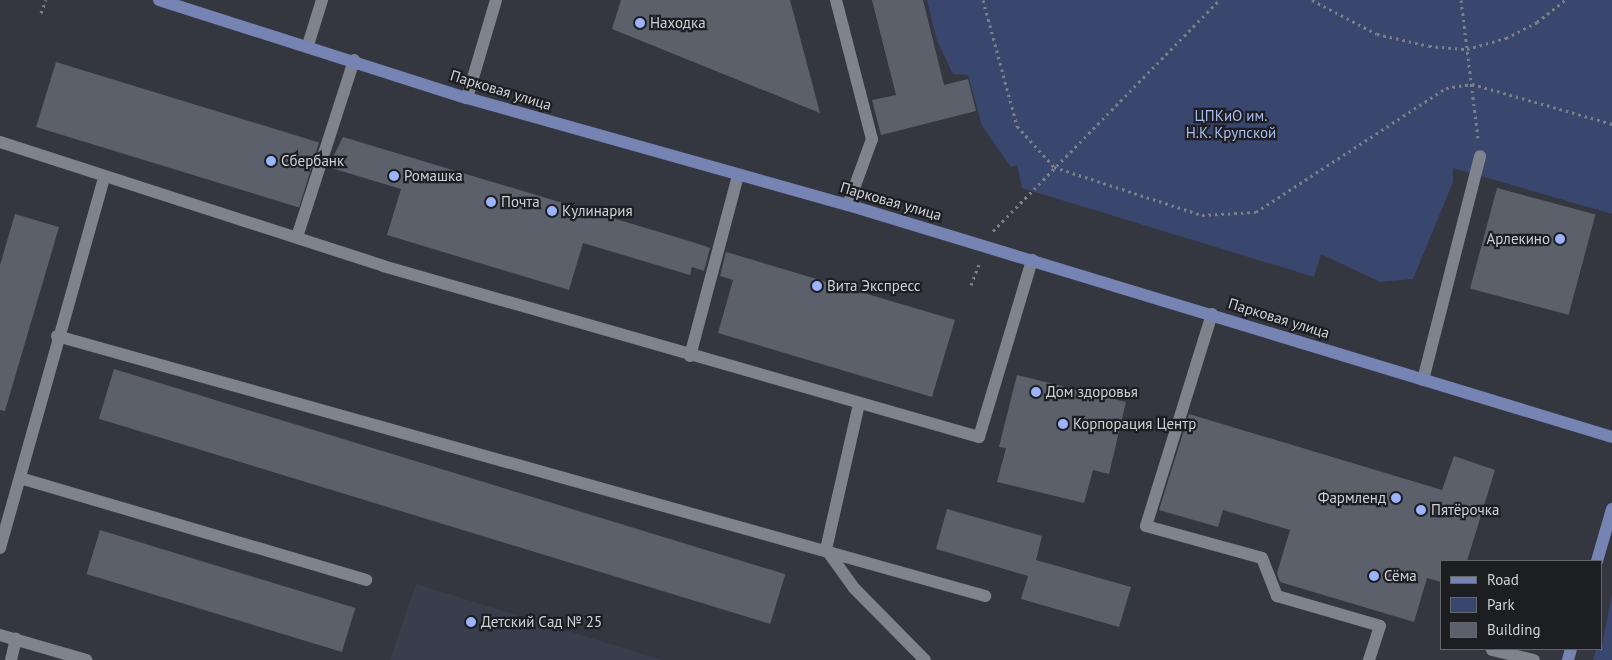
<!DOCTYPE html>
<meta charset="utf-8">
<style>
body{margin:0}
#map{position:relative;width:1612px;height:660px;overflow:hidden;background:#343740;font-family:"PT Sans",sans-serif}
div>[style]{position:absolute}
.built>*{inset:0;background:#393e4d}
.green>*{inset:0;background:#39466d}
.building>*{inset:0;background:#5c606a;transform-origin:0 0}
.path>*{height:3px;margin-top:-1.5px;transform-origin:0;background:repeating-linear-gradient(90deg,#7c7f86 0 2.5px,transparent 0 6.5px)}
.minor>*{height:12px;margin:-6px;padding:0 6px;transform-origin:6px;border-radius:6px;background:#7f838d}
.major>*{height:12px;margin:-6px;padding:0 6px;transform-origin:6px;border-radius:6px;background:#7584b3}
.dots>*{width:14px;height:14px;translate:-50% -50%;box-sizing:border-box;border:2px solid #1d1e22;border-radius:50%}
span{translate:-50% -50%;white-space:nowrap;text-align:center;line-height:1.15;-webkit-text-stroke:4.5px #1d1e22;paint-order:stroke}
.poi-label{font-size:15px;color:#cfd2d7}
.left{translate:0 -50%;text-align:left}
.right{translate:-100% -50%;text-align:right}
.street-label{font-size:15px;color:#cfd2d7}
.park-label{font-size:15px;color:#acbdf0}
.legend{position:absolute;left:1440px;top:560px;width:162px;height:90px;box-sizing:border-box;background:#1d1e22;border:1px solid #64666a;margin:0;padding:6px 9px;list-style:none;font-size:15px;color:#cfd2d7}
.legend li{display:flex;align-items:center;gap:10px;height:25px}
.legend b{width:25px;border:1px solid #64666a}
</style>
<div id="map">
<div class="built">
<i style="clip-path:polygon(416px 584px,662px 660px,390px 660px)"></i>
</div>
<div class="green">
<i style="clip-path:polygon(927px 0,1612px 0,1612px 214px,1453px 168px,1453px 182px,1413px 279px,1380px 282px,1321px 254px,1314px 277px,1022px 188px,1017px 165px,1011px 167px,982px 126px,968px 75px,953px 74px,937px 41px)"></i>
<i style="clip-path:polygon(1612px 595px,1612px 660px,1593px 660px,1596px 649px,1601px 649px)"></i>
</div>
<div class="building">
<i style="clip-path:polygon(621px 0,790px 0,820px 113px,612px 29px)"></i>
<i style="clip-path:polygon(872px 0,923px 0,944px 85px,968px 79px,976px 111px,881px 135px,872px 100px,896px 95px)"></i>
<i style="left:56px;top:62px;width:275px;height:68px;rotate:17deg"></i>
<i style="clip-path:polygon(343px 137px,699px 244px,710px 248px,704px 271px,692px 267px,690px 275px,583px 243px,569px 290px,387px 235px,401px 189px,328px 167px)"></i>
<i style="left:1497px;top:188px;width:102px;height:104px;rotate:15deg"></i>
<i style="clip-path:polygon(15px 214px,59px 227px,5px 411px,0 410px,0 265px)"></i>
<i style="clip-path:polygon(726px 252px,955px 320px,932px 397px,718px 333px,733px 280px,720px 276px)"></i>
<i style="left:114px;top:369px;width:702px;height:52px;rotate:17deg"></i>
<i style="clip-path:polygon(1017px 375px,1126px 402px,1109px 474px,1093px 470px,1084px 503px,997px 482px,1006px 448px,999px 447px)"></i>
<i style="clip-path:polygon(1189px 414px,1442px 490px,1454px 456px,1495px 470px,1467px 561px,1441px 561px,1441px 582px,1427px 578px,1414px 622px,1280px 582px,1277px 573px,1290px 530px,1223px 510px,1218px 527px,1159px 510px)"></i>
<i style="clip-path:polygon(947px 509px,1042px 536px,1036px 560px,1131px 587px,1119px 627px,1021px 599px,1028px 576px,936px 549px)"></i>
<i style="left:100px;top:530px;width:267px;height:46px;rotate:17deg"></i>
</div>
<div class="path">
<i style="left:983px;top:0;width:131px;rotate:74.9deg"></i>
<i style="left:1017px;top:126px;width:55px;rotate:47.9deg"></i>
<i style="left:1054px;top:167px;width:156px;rotate:18deg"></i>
<i style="left:1202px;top:215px;width:54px;rotate:-3.2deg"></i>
<i style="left:1256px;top:212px;width:227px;rotate:-33.1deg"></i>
<i style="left:1446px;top:88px;width:26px;rotate:-9deg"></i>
<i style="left:1472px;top:84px;width:146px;rotate:15.9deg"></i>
<i style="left:1312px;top:0;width:73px;rotate:27.6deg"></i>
<i style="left:1377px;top:34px;width:53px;rotate:13deg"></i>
<i style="left:1429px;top:46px;width:38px;rotate:5deg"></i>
<i style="left:1467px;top:49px;width:41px;rotate:-15.8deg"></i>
<i style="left:1506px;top:38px;width:35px;rotate:-27deg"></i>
<i style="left:1537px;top:22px;width:36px;rotate:-38deg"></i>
<i style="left:1461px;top:0;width:139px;rotate:83deg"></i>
<i style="left:41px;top:13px;width:14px;rotate:-69deg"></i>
<i style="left:993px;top:231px;width:323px;rotate:-45.6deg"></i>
<i style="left:971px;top:285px;width:22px;rotate:-69deg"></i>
</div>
<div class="minor">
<i style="left:836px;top:0;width:144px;rotate:75.5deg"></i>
<i style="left:872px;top:139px;width:70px;rotate:110deg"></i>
<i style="left:308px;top:45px;width:47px;rotate:-72.7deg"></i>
<i style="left:467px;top:98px;width:102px;rotate:-73.5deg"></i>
<i style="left:0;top:142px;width:403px;rotate:17.9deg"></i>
<i style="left:383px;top:266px;width:620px;rotate:16.01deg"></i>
<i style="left:979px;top:437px;width:185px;rotate:-73.3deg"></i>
<i style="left:297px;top:237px;width:186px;rotate:-72.1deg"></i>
<i style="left:1212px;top:314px;width:222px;rotate:107.3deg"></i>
<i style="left:1146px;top:526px;width:120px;rotate:15.4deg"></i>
<i style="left:1262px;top:558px;width:41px;rotate:68.5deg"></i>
<i style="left:1277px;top:596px;width:107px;rotate:16.2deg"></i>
<i style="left:1380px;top:626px;width:36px;rotate:108deg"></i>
<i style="left:57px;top:336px;width:964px;rotate:15.65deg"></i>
<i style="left:690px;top:356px;width:187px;rotate:-75.1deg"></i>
<i style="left:1423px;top:380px;width:231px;rotate:-75.7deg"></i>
<i style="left:859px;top:404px;width:149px;rotate:102.8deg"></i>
<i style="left:826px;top:549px;width:48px;rotate:54.3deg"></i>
<i style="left:854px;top:588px;width:101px;rotate:45.4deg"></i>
<i style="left:20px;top:478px;width:361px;rotate:16.4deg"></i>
<i style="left:0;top:548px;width:385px;rotate:-74.3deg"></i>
<i style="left:0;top:635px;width:90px;rotate:16.2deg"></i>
<i style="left:1492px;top:650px;width:43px;rotate:13.4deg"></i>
<i style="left:11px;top:660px;width:22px;rotate:-77deg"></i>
</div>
<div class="major">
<i style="left:159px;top:0;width:323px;rotate:17.7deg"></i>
<i style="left:467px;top:98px;width:396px;rotate:15.7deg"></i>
<i style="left:848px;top:205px;width:798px;rotate:16.89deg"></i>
<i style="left:1597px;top:561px;width:54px;rotate:-73.9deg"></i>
<i style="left:1568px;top:660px;width:11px;rotate:-75deg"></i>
</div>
<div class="dots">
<i style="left:640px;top:23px;background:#9cb4fd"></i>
<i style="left:271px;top:161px;background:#9cb4fd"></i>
<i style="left:394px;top:176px;background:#9cb4fd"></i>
<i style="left:491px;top:202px;background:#9cb4fd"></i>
<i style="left:552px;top:211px;background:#9cb4fd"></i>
<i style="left:1560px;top:239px;background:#9cb4fd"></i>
<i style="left:817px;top:286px;background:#9cb4fd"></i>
<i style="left:1036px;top:392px;background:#9cb4fd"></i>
<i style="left:1063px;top:424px;background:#9cb4fd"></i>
<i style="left:1396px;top:498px;background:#9cb4fd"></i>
<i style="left:1421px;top:510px;background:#9cb4fd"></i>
<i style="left:1374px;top:576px;background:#9cb4fd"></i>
<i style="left:471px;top:622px;background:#9cb4fd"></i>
</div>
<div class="poi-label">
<span class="left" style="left:650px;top:23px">Находка</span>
<span class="left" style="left:281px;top:161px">Сбербанк</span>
<span class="left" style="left:404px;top:176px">Ромашка</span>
<span class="left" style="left:501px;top:202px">Почта</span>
<span class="left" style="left:562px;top:211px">Кулинария</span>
<span class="right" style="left:1550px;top:239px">Арлекино</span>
<span class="left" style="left:827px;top:286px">Вита Экспресс</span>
<span class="left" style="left:1046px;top:392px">Дом здоровья</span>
<span class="left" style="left:1073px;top:424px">Корпорация Центр</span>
<span class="right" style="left:1386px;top:498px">Фармленд</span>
<span class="left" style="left:1431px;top:510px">Пятёрочка</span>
<span class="left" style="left:1384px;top:576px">Сёма</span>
<span class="left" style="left:481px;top:622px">Детский Сад № 25</span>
</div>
<div class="street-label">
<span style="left:501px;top:90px;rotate:17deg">Парковая улица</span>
<span style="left:891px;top:201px;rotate:16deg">Парковая улица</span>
<span style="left:1279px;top:318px;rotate:17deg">Парковая улица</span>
</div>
<div class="park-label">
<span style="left:1231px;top:124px">ЦПКиО им.<br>Н.К. Крупской</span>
</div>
<ul class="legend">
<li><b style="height:6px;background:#7584b3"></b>Road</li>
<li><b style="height:14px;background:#39466d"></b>Park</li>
<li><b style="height:14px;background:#5c606a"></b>Building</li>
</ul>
</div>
